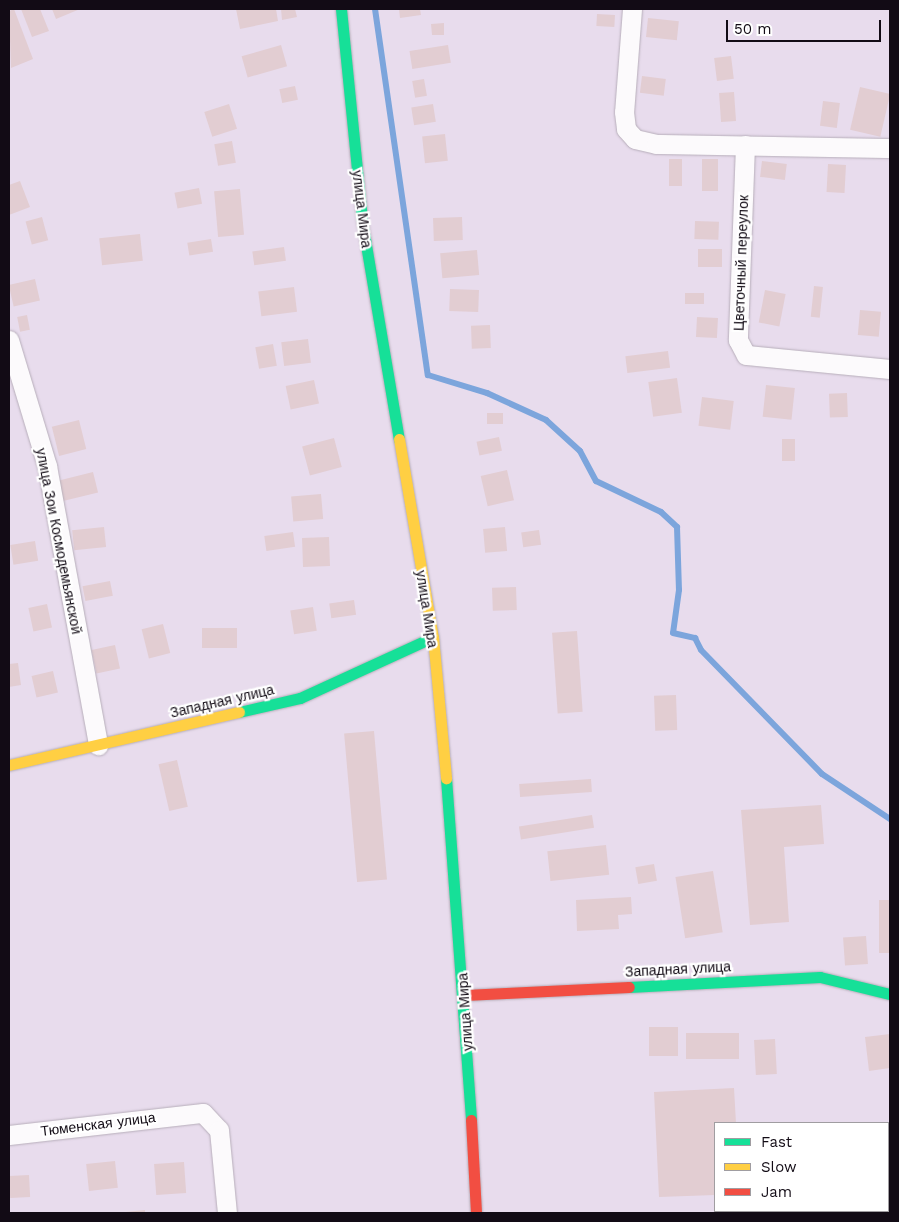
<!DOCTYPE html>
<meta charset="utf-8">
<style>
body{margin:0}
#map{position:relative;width:899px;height:1222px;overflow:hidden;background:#e8dced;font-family:"Work Sans",sans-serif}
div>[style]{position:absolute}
.stream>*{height:6px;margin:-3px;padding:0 3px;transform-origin:3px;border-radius:3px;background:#7ca5dc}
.building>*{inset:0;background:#e2cdd2;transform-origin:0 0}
.roads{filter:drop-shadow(0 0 1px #b7aeba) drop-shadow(0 0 1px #b7aeba)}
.street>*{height:19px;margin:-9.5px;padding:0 9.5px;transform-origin:9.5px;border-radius:9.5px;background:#fcfafc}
.fast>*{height:11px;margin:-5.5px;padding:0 5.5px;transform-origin:5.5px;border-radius:5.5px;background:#16e098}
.slow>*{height:11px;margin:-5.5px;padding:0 5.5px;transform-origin:5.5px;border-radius:5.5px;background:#ffcf43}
.jam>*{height:11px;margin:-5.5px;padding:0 5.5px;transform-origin:5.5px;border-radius:5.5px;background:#f24e42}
span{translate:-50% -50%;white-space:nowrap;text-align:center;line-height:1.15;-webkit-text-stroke:4.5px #fff;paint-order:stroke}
.street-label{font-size:14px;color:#120b15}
.frame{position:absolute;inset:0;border:10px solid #120b15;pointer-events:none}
.legend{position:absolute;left:714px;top:1122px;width:175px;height:90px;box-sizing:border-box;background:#fff;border:1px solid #a09da1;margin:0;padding:6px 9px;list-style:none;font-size:15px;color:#120b15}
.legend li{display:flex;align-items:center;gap:10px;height:25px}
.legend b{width:25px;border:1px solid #a09da1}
.scale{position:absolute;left:726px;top:20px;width:155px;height:22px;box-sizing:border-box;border:2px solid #120b15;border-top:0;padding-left:6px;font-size:15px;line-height:18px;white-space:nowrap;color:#120b15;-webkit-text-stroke:4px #fff;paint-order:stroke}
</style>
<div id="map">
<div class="stream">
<i style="left:375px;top:9px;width:370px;rotate:81.8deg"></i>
<i style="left:428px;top:375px;width:62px;rotate:17deg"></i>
<i style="left:487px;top:393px;width:65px;rotate:24.6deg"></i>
<i style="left:546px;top:420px;width:46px;rotate:42.4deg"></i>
<i style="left:580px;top:451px;width:34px;rotate:62deg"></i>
<i style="left:596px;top:481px;width:72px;rotate:25.5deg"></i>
<i style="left:661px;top:512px;width:22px;rotate:43deg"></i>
<i style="left:677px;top:527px;width:63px;rotate:88.2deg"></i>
<i style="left:679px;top:590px;width:43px;rotate:97.9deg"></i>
<i style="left:673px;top:633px;width:23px;rotate:13deg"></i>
<i style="left:695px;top:638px;width:13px;rotate:63deg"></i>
<i style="left:701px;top:650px;width:173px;rotate:45.7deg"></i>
<i style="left:822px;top:774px;width:82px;rotate:33.5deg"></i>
</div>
<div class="building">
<i style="clip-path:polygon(14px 9px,33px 59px,11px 68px,9px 11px)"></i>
<i style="clip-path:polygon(21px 9px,40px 9px,49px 31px,32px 37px)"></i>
<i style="clip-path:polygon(52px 9px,80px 9px,56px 19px)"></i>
<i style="clip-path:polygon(236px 9px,276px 9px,278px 21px,240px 29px)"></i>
<i style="clip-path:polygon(281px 9px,295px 9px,297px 17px,282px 20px)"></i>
<i style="clip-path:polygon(399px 9px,420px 9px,421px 15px,400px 18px)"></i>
<i style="left:597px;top:14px;width:18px;height:12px;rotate:3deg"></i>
<i style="left:648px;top:18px;width:31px;height:19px;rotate:6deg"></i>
<i style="clip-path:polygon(444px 23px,444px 35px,432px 35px,431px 24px)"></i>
<i style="left:281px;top:45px;width:22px;height:41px;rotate:74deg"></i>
<i style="left:448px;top:45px;width:18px;height:39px;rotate:81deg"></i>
<i style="left:731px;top:56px;width:23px;height:17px;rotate:83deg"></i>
<i style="left:642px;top:76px;width:24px;height:17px;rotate:7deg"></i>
<i style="left:424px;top:79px;width:17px;height:12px;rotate:80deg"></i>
<i style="left:295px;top:86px;width:14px;height:16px;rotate:78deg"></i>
<i style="left:860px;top:87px;width:31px;height:44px;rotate:13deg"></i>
<i style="left:734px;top:92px;width:29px;height:15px;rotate:86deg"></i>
<i style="left:823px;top:101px;width:17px;height:25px;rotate:7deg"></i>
<i style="left:229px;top:104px;width:26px;height:26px;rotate:72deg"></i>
<i style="left:433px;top:104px;width:18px;height:22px;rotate:81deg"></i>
<i style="left:445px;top:134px;width:27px;height:23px;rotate:84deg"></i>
<i style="left:232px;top:141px;width:22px;height:18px;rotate:80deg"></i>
<i style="left:669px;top:159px;width:13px;height:27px"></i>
<i style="left:702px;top:159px;width:16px;height:32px"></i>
<i style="left:762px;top:161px;width:25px;height:16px;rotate:7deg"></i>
<i style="left:828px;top:164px;width:18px;height:28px;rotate:3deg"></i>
<i style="clip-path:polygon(20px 181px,30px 207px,9px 215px,9px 185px)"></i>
<i style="left:199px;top:188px;width:16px;height:25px;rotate:79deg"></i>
<i style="left:240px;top:189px;width:46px;height:26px;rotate:85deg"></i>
<i style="left:42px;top:217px;width:24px;height:17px;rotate:75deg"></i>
<i style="left:462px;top:217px;width:23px;height:29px;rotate:88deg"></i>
<i style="left:695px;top:221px;width:24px;height:18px;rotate:2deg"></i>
<i style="left:140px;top:234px;width:27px;height:41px;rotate:84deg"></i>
<i style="left:211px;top:239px;width:13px;height:24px;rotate:81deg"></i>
<i style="left:284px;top:247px;width:14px;height:32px;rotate:82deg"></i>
<i style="left:698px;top:249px;width:24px;height:18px"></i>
<i style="left:477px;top:250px;width:25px;height:37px;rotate:85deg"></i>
<i style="left:35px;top:279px;width:22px;height:27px;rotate:77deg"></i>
<i style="left:814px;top:286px;width:9px;height:31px;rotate:6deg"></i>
<i style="left:294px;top:287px;width:25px;height:36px;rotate:83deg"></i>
<i style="left:450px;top:289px;width:29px;height:22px;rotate:2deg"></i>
<i style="left:765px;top:290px;width:21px;height:33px;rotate:11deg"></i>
<i style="left:685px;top:293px;width:19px;height:11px"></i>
<i style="left:860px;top:310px;width:21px;height:25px;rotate:5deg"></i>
<i style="left:27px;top:315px;width:15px;height:10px;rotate:79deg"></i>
<i style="left:697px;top:317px;width:21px;height:20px;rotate:3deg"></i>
<i style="left:490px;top:325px;width:23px;height:19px;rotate:88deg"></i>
<i style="left:308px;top:339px;width:24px;height:27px;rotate:83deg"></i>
<i style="left:273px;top:344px;width:22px;height:18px;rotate:80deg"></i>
<i style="left:668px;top:351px;width:17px;height:43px;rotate:83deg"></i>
<i style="left:677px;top:378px;width:35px;height:29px;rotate:82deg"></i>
<i style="left:314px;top:380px;width:24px;height:29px;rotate:78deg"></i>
<i style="left:766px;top:385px;width:29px;height:32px;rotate:6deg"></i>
<i style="left:847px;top:393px;width:24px;height:18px;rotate:88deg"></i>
<i style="left:702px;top:397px;width:32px;height:29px;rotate:7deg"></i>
<i style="left:487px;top:413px;width:16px;height:11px"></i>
<i style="left:79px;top:420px;width:30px;height:28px;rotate:76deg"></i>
<i style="left:499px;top:437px;width:14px;height:23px;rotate:78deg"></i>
<i style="left:334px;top:438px;width:30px;height:33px;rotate:75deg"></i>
<i style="left:782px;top:439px;width:13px;height:22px"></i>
<i style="left:507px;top:470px;width:31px;height:27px;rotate:77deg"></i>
<i style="left:93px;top:472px;width:21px;height:36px;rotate:76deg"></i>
<i style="left:321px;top:494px;width:25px;height:30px;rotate:85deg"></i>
<i style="left:104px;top:527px;width:20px;height:32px;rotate:84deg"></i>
<i style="left:505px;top:527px;width:24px;height:22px;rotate:85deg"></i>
<i style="left:539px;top:530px;width:15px;height:18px;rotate:82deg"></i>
<i style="left:293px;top:532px;width:15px;height:29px;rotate:82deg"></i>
<i style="left:329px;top:537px;width:29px;height:27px;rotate:88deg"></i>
<i style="left:35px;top:541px;width:20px;height:25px;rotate:81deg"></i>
<i style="left:110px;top:581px;width:15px;height:28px;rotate:79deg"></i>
<i style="left:516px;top:587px;width:23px;height:24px;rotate:88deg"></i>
<i style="left:354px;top:600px;width:15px;height:25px;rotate:82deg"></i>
<i style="left:47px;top:604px;width:24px;height:19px;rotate:78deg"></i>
<i style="left:313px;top:607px;width:24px;height:23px;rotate:81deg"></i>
<i style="left:163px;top:624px;width:30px;height:22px;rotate:76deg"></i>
<i style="left:202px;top:628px;width:35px;height:20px"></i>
<i style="left:577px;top:631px;width:81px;height:25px;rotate:86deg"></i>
<i style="left:115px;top:645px;width:24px;height:24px;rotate:78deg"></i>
<i style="clip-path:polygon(18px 663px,21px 685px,9px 687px,9px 664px)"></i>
<i style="left:53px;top:671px;width:22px;height:22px;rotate:77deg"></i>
<i style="left:676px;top:695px;width:35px;height:22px;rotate:88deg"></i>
<i style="left:374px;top:731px;width:149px;height:30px;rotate:85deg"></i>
<i style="left:177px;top:760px;width:48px;height:19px;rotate:77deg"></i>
<i style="left:591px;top:779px;width:13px;height:72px;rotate:86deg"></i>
<i style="clip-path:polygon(821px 805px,824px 844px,784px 847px,789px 922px,750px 925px,741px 810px)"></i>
<i style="left:592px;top:815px;width:13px;height:74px;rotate:81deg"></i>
<i style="left:606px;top:845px;width:30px;height:59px;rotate:84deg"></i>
<i style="left:654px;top:864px;width:17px;height:19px;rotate:80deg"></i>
<i style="left:713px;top:871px;width:62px;height:38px;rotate:81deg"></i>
<i style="clip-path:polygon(631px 897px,632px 914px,618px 915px,619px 929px,577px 931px,576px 900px)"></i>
<i style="left:879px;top:900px;width:11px;height:53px"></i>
<i style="left:866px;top:936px;width:28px;height:23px;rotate:86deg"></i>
<i style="left:678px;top:1027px;width:29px;height:29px;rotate:90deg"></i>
<i style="left:739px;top:1033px;width:26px;height:53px;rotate:90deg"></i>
<i style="clip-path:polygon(890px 1034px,890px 1068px,869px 1071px,865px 1037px)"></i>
<i style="left:775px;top:1039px;width:35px;height:21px;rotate:87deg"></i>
<i style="clip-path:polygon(734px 1088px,736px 1123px,715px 1123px,715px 1195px,659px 1197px,654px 1092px)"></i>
<i style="left:115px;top:1161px;width:27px;height:29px;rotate:84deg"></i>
<i style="left:184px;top:1162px;width:31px;height:30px;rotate:86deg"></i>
<i style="left:29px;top:1175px;width:22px;height:20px;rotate:87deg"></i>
<i style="clip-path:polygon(888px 1194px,890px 1213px,876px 1213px,888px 1211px)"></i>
<i style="clip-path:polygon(145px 1210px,145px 1213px,126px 1213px,126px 1212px)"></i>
</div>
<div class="roads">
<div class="street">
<i style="left:632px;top:9px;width:103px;rotate:94.4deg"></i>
<i style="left:624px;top:112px;width:17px;rotate:83deg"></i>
<i style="left:626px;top:129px;width:13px;rotate:48deg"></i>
<i style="left:635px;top:139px;width:22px;rotate:13deg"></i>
<i style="left:656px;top:144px;width:234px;rotate:1deg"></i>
<i style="left:745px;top:145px;width:195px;rotate:92.1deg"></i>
<i style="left:738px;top:340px;width:17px;rotate:62deg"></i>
<i style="left:746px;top:355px;width:145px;rotate:5.6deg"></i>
<i style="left:9px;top:340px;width:132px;rotate:73.2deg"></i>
<i style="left:47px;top:466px;width:284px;rotate:79.6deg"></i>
<i style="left:9px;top:1135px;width:195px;rotate:-6.5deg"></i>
<i style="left:203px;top:1113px;width:23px;rotate:47deg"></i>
<i style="left:219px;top:1130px;width:83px;rotate:84.5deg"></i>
</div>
<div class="fast">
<i style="left:341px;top:9px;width:213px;rotate:84.3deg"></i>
<i style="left:362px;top:221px;width:221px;rotate:80.4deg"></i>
<i style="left:239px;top:712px;width:63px;rotate:-12.9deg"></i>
<i style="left:300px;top:698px;width:146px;rotate:-24.6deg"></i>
<i style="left:446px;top:778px;width:343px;rotate:85.8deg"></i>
<i style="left:629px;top:987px;width:191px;rotate:-3deg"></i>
<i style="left:820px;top:977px;width:72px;rotate:13.7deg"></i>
</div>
<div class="slow">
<i style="left:399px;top:439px;width:201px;rotate:80.3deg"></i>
<i style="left:433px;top:637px;width:142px;rotate:84.7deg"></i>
<i style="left:9px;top:765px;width:236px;rotate:-13deg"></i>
</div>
<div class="jam">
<i style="left:465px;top:995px;width:164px;rotate:-2.8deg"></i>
<i style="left:471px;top:1120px;width:93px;rotate:86.9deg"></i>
</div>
</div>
<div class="street-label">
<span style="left:362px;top:209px;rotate:83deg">улица Мира</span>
<span style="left:741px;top:263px;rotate:-88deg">Цветочный переулок</span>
<span style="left:59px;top:541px;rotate:79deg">улица Зои Космодемьянской</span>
<span style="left:427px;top:609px;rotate:81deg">улица Мира</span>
<span style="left:222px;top:701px;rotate:-13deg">Западная улица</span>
<span style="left:678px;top:969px;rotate:-3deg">Западная улица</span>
<span style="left:465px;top:1012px;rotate:-94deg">улица Мира</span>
<span style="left:98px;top:1124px;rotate:-7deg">Тюменская улица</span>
</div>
<div class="frame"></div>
<ul class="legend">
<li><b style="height:6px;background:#16e098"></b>Fast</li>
<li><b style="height:6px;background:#ffcf43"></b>Slow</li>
<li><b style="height:6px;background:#f24e42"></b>Jam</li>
</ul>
<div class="scale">50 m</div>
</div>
